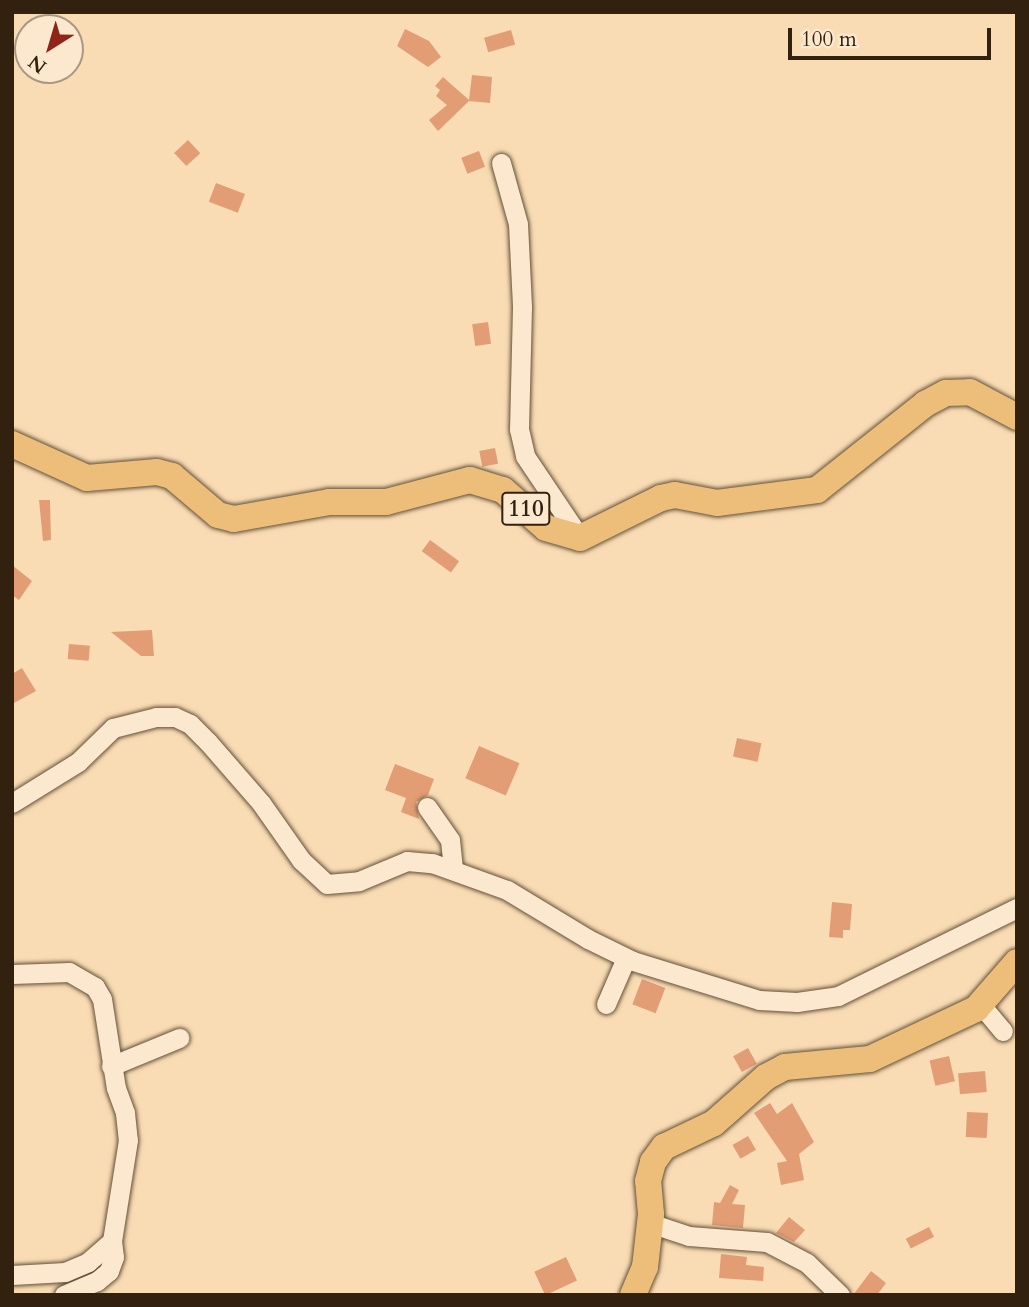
<!DOCTYPE html>
<style>
body{margin:0}
#map{position:relative;width:1029px;height:1307px;overflow:hidden;background:#f9dcb4;font-family:Cardo,serif}
div>[style]{position:absolute}
.building>*{inset:0;background:#e29d75;transform-origin:0 0}
.roads{filter:drop-shadow(0 0 2px #645038) drop-shadow(0 0 2px #645038)}
.minor>*{height:19px;margin:-9.5px;padding:0 9.5px;transform-origin:9.5px;border-radius:9.5px;background:#fbe8ce}
.major>*{height:26px;margin:-13px;padding:0 13px;transform-origin:13px;border-radius:13px;background:#ecbe7a}
span{translate:-50% -50%;white-space:nowrap;text-align:center;line-height:1.15;-webkit-text-stroke:6px #fbe8ce;paint-order:stroke}
.shield-label span{padding:2px 5px;background:#fbe8ce;border:2px solid;border-radius:5px;-webkit-text-stroke-width:0}
.shield-label{font-size:23px;color:#33210f;font-weight:700}
.frame{position:absolute;inset:0;border:14px solid #33210f;pointer-events:none}
.north{position:absolute;left:14px;top:14px;width:70px;height:70px;box-sizing:border-box;background:#fbe8ce;border:2px solid #ab9882;border-radius:50%;rotate:217deg;font-size:19px;font-weight:700;line-height:28px;text-align:center;color:#33210f}
.north::after{content:'';display:block;margin:auto;width:24px;height:32px;background:#8f2418;clip-path:polygon(50% 0,100% 100%,50% 72%,0 100%)}
.scale{position:absolute;left:788px;top:28px;width:203px;height:32px;box-sizing:border-box;border:4px solid #33210f;border-top:0;padding-left:9px;font-size:21px;line-height:24px;white-space:nowrap;color:#33210f;-webkit-text-stroke:5px #fbe8ce;paint-order:stroke}
</style>
<div id="map">
<div class="building">
<i style="clip-path:polygon(405px 29px,429px 41px,441px 57px,428px 67px,397px 46px)"></i>
<i style="left:511px;top:30px;width:15px;height:28px;rotate:74deg"></i>
<i style="clip-path:polygon(472px 75px,492px 77px,490px 103px,469px 101px,438px 131px,429px 120px,447px 105px,436px 96px,440px 90px,435px 86px,443px 77px,469px 100px)"></i>
<i style="left:188px;top:140px;width:18px;height:19px;rotate:47deg"></i>
<i style="left:479px;top:151px;width:17px;height:19px;rotate:69deg"></i>
<i style="left:216px;top:183px;width:31px;height:20px;rotate:21deg"></i>
<i style="left:488px;top:322px;width:22px;height:16px;rotate:82deg"></i>
<i style="left:495px;top:448px;width:16px;height:16px;rotate:79deg"></i>
<i style="clip-path:polygon(39px 500px,50px 500px,51px 540px,43px 541px)"></i>
<i style="left:430px;top:540px;width:36px;height:14px;rotate:36deg"></i>
<i style="clip-path:polygon(12px 565px,32px 581px,19px 600px,12px 595px)"></i>
<i style="clip-path:polygon(152px 630px,154px 656px,141px 656px,111px 632px)"></i>
<i style="left:69px;top:644px;width:21px;height:15px;rotate:5deg"></i>
<i style="clip-path:polygon(22px 668px,36px 691px,12px 704px,12px 674px)"></i>
<i style="left:737px;top:738px;width:25px;height:19px;rotate:12deg"></i>
<i style="left:479px;top:746px;width:44px;height:35px;rotate:23deg"></i>
<i style="clip-path:polygon(395px 764px,434px 779px,428px 795px,416px 802px,419px 819px,401px 812px,406px 798px,385px 790px)"></i>
<i style="clip-path:polygon(832px 902px,852px 904px,850px 930px,843px 930px,843px 938px,829px 937px)"></i>
<i style="left:642px;top:979px;width:25px;height:27px;rotate:21deg"></i>
<i style="left:748px;top:1048px;width:18px;height:17px;rotate:61deg"></i>
<i style="left:949px;top:1056px;width:26px;height:20px;rotate:77deg"></i>
<i style="left:985px;top:1071px;width:21px;height:27px;rotate:85deg"></i>
<i style="clip-path:polygon(770px 1103px,777px 1114px,792px 1103px,814px 1142px,799px 1154px,804px 1180px,781px 1185px,777px 1163px,787px 1161px,754px 1113px)"></i>
<i style="left:967px;top:1112px;width:21px;height:25px;rotate:3deg"></i>
<i style="left:748px;top:1136px;width:16px;height:18px;rotate:60deg"></i>
<i style="clip-path:polygon(730px 1185px,739px 1190px,732px 1204px,745px 1205px,743px 1228px,712px 1225px,714px 1202px,720px 1203px)"></i>
<i style="clip-path:polygon(789px 1217px,805px 1230px,794px 1242px,776px 1233px)"></i>
<i style="left:929px;top:1227px;width:11px;height:26px;rotate:63deg"></i>
<i style="clip-path:polygon(721px 1254px,747px 1257px,746px 1265px,764px 1267px,763px 1281px,719px 1278px)"></i>
<i style="left:566px;top:1257px;width:26px;height:35px;rotate:65deg"></i>
<i style="clip-path:polygon(871px 1271px,886px 1283px,877px 1295px,853px 1295px)"></i>
</div>
<div class="roads">
<div class="minor">
<i style="left:501px;top:163px;width:63px;rotate:74.4deg"></i>
<i style="left:518px;top:224px;width:83px;rotate:87.2deg"></i>
<i style="left:522px;top:307px;width:122px;rotate:91.4deg"></i>
<i style="left:519px;top:429px;width:28px;rotate:77deg"></i>
<i style="left:525px;top:456px;width:99px;rotate:56.1deg"></i>
<i style="left:12px;top:803px;width:78px;rotate:-31.8deg"></i>
<i style="left:78px;top:762px;width:49px;rotate:-44.2deg"></i>
<i style="left:113px;top:728px;width:44px;rotate:-14.3deg"></i>
<i style="left:156px;top:717px;width:19px"></i>
<i style="left:175px;top:717px;width:17px;rotate:25deg"></i>
<i style="left:190px;top:724px;width:25px;rotate:45deg"></i>
<i style="left:208px;top:742px;width:81px;rotate:49deg"></i>
<i style="left:261px;top:803px;width:70px;rotate:54.9deg"></i>
<i style="left:301px;top:860px;width:35px;rotate:43deg"></i>
<i style="left:327px;top:884px;width:32px;rotate:-5deg"></i>
<i style="left:359px;top:881px;width:52px;rotate:-22.6deg"></i>
<i style="left:407px;top:861px;width:25px;rotate:5deg"></i>
<i style="left:432px;top:863px;width:80px;rotate:19.8deg"></i>
<i style="left:507px;top:890px;width:95px;rotate:31.2deg"></i>
<i style="left:588px;top:939px;width:50px;rotate:26.1deg"></i>
<i style="left:633px;top:961px;width:132px;rotate:17.2deg"></i>
<i style="left:759px;top:1000px;width:38px;rotate:3deg"></i>
<i style="left:797px;top:1002px;width:41px;rotate:-8.3deg"></i>
<i style="left:838px;top:996px;width:199px;rotate:-26.2deg"></i>
<i style="left:427px;top:807px;width:40px;rotate:55.1deg"></i>
<i style="left:450px;top:840px;width:30px;rotate:84deg"></i>
<i style="left:12px;top:974px;width:57px;rotate:-2deg"></i>
<i style="left:69px;top:972px;width:30px;rotate:30deg"></i>
<i style="left:95px;top:987px;width:14px;rotate:60deg"></i>
<i style="left:102px;top:999px;width:90px;rotate:81.1deg"></i>
<i style="left:116px;top:1088px;width:27px;rotate:70deg"></i>
<i style="left:125px;top:1113px;width:27px;rotate:84deg"></i>
<i style="left:128px;top:1140px;width:102px;rotate:99deg"></i>
<i style="left:112px;top:1241px;width:16px;rotate:83deg"></i>
<i style="left:114px;top:1257px;width:15px;rotate:110deg"></i>
<i style="left:109px;top:1271px;width:16px;rotate:140deg"></i>
<i style="left:97px;top:1281px;width:36px;rotate:157deg"></i>
<i style="left:606px;top:1004px;width:50px;rotate:-66.5deg"></i>
<i style="left:981px;top:1005px;width:34px;rotate:50deg"></i>
<i style="left:111px;top:1066px;width:74px;rotate:-22.4deg"></i>
<i style="left:650px;top:1223px;width:41px;rotate:18.4deg"></i>
<i style="left:689px;top:1236px;width:78px;rotate:4.4deg"></i>
<i style="left:767px;top:1242px;width:45px;rotate:27.7deg"></i>
<i style="left:807px;top:1263px;width:46px;rotate:44.1deg"></i>
<i style="left:12px;top:1275px;width:53px;rotate:-3.2deg"></i>
<i style="left:65px;top:1272px;width:25px;rotate:-23deg"></i>
<i style="left:88px;top:1262px;width:32px;rotate:-41deg"></i>
</div>
<div class="major">
<i style="left:12px;top:444px;width:82px;rotate:24.4deg"></i>
<i style="left:87px;top:478px;width:70px;rotate:-4.9deg"></i>
<i style="left:157px;top:472px;width:16px;rotate:15deg"></i>
<i style="left:172px;top:476px;width:60px;rotate:40.3deg"></i>
<i style="left:218px;top:515px;width:16px;rotate:14deg"></i>
<i style="left:234px;top:519px;width:97px;rotate:-10.1deg"></i>
<i style="left:329px;top:502px;width:57px"></i>
<i style="left:386px;top:502px;width:87px;rotate:-14.7deg"></i>
<i style="left:470px;top:480px;width:34px;rotate:17deg"></i>
<i style="left:503px;top:490px;width:57px;rotate:41.5deg"></i>
<i style="left:546px;top:528px;width:35px;rotate:16deg"></i>
<i style="left:580px;top:538px;width:90px;rotate:-26.3deg"></i>
<i style="left:661px;top:498px;width:14px;rotate:-12deg"></i>
<i style="left:675px;top:495px;width:43px;rotate:10.8deg"></i>
<i style="left:717px;top:503px;width:101px;rotate:-7.4deg"></i>
<i style="left:817px;top:490px;width:138px;rotate:-38.5deg"></i>
<i style="left:925px;top:404px;width:24px;rotate:-28deg"></i>
<i style="left:946px;top:393px;width:24px;rotate:-2deg"></i>
<i style="left:970px;top:392px;width:53px;rotate:28deg"></i>
<i style="left:633px;top:1295px;width:30px;rotate:-67deg"></i>
<i style="left:645px;top:1267px;width:53px;rotate:-83.5deg"></i>
<i style="left:651px;top:1214px;width:33px;rotate:-95deg"></i>
<i style="left:648px;top:1181px;width:20px;rotate:-75deg"></i>
<i style="left:653px;top:1162px;width:19px;rotate:-54deg"></i>
<i style="left:664px;top:1147px;width:55px;rotate:-25.6deg"></i>
<i style="left:714px;top:1123px;width:69px;rotate:-41.5deg"></i>
<i style="left:766px;top:1077px;width:21px;rotate:-28deg"></i>
<i style="left:785px;top:1067px;width:85px;rotate:-5.4deg"></i>
<i style="left:870px;top:1059px;width:117px;rotate:-25.3deg"></i>
<i style="left:976px;top:1009px;width:62px;rotate:-48.9deg"></i>
</div>
</div>
<div class="shield-label">
<span style="left:526px;top:509px">110</span>
</div>
<div class="frame"></div>
<div class="north">N</div>
<div class="scale">100 m</div>
</div>
